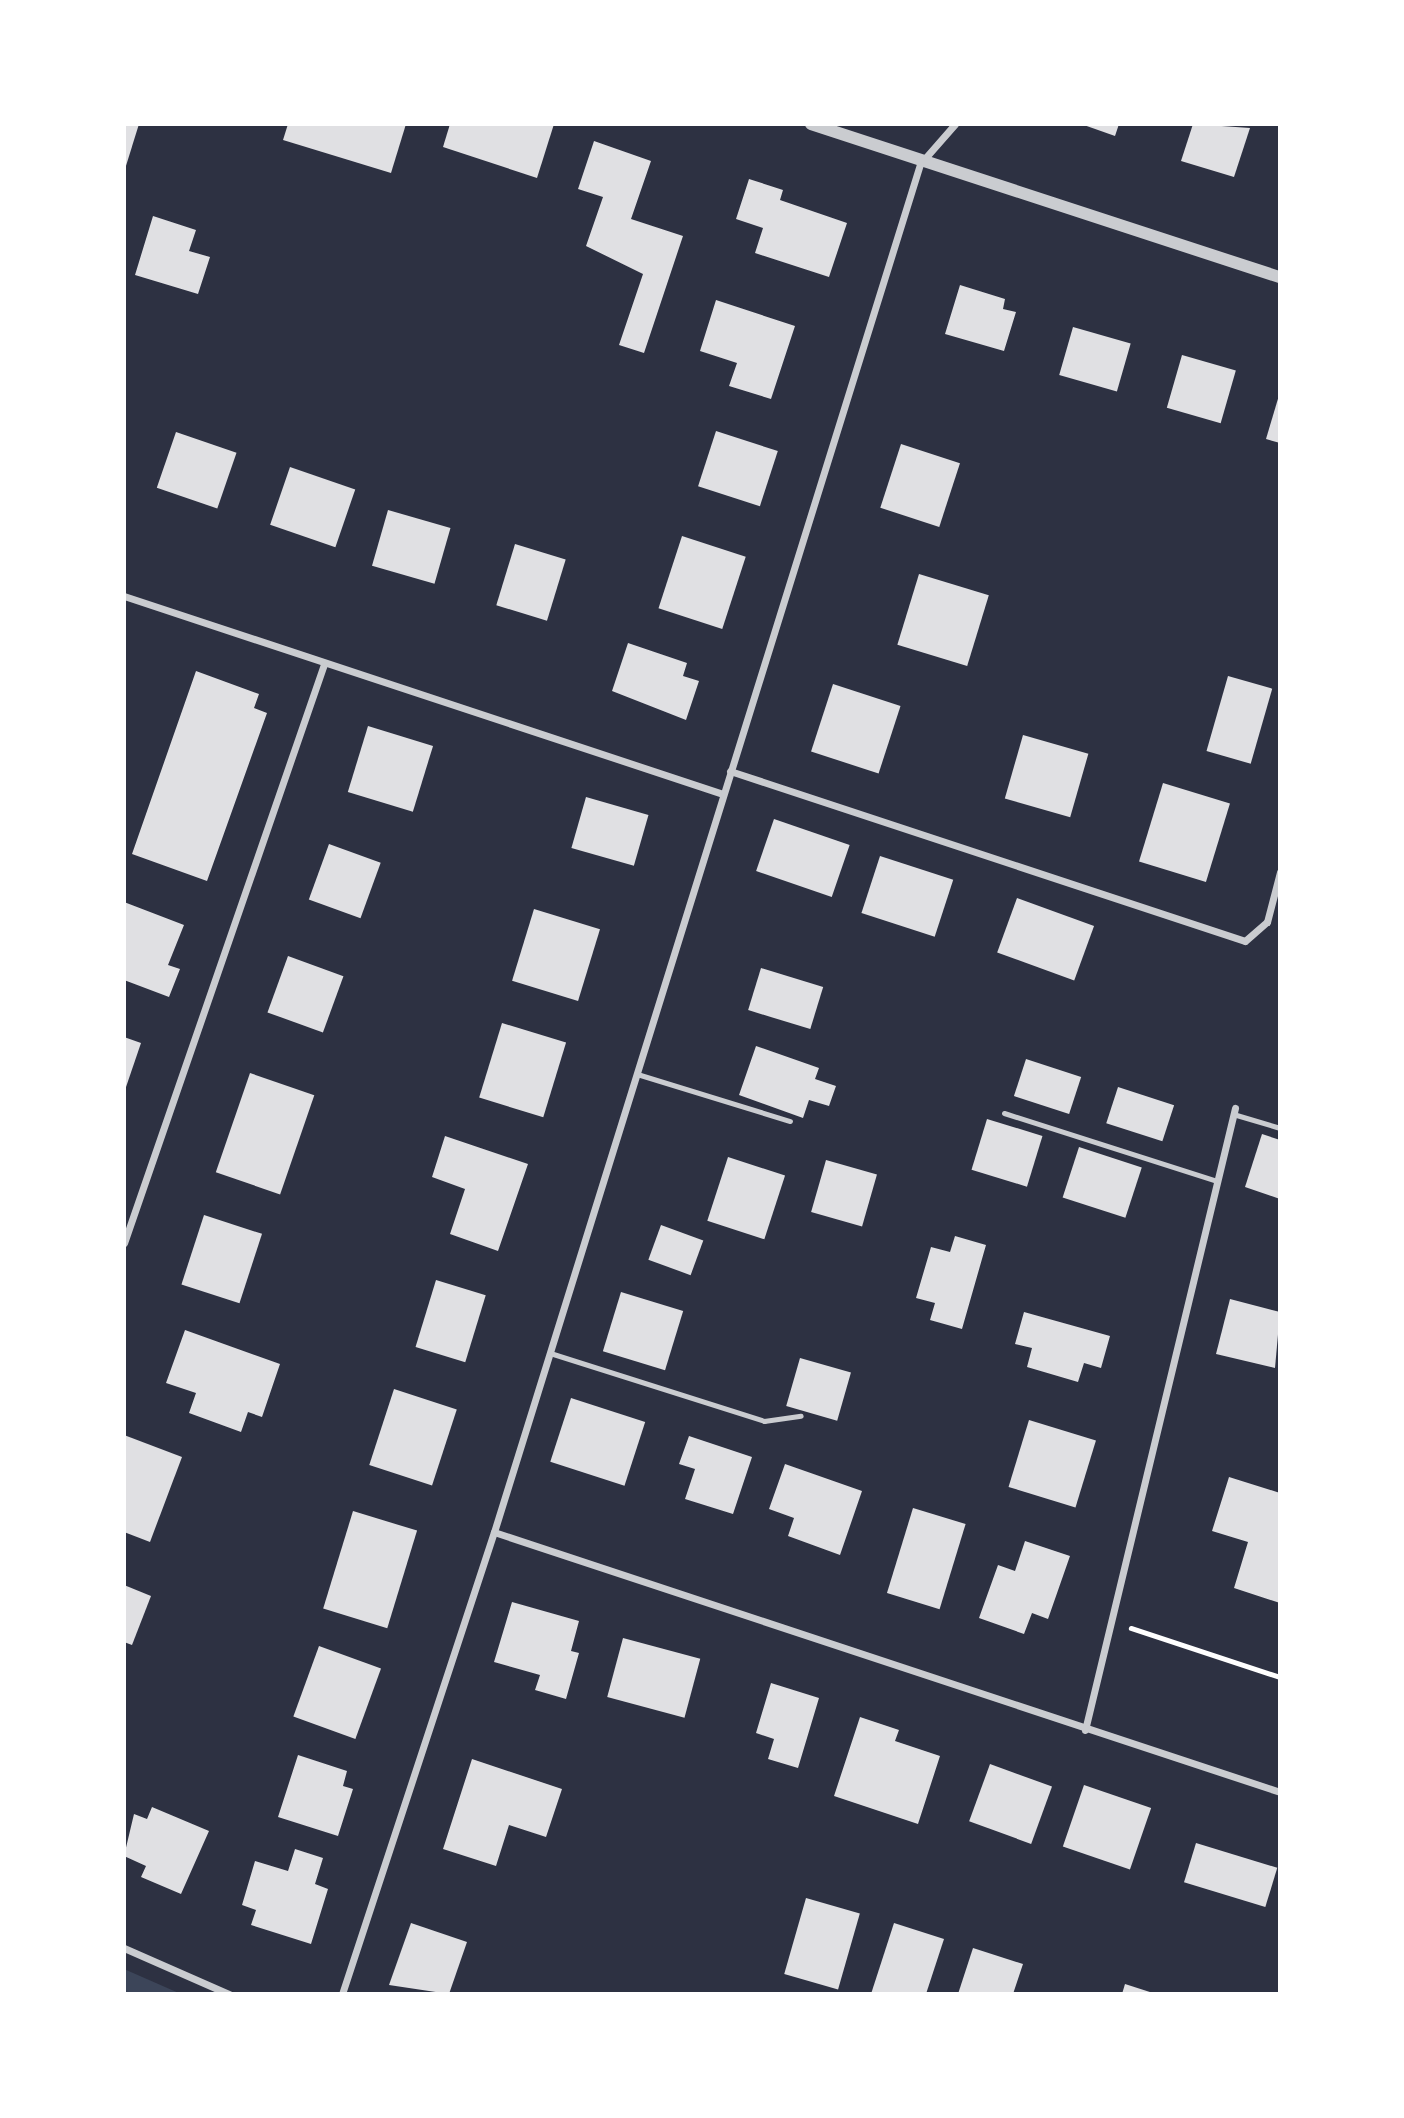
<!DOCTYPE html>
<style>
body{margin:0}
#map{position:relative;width:1404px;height:2118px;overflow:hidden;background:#2d3142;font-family:Quicksand,sans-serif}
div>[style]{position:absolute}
.green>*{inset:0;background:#3c4559}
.building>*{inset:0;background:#e0e0e3;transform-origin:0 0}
.path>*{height:4.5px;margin:-2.25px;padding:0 2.25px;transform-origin:2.25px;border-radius:2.25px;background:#fff}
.service>*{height:5px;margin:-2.5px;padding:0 2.5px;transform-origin:2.5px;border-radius:2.5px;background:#caccd0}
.minor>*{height:7px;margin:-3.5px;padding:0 3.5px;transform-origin:3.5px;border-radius:3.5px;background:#caccd0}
.tertiary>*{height:12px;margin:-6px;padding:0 6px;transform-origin:6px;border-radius:6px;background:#caccd0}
span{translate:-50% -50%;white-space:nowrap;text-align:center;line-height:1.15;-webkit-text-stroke:5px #fff;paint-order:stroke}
.frame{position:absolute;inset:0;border:126px solid #fff;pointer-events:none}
</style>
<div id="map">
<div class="green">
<i style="clip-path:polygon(124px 1969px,181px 1994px,124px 1994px)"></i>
</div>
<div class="building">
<i style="clip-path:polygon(124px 124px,139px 124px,125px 169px,124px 169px)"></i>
<i style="clip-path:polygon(288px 124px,406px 124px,391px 173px,283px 140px)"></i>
<i style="clip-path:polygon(450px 124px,554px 124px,537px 178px,443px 147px)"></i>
<i style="clip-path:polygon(1081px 124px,1119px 124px,1115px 136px)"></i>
<i style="clip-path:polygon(1193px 124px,1250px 128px,1234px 177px,1181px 161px)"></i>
<i style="clip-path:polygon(594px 141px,651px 161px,631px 219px,683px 236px,644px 353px,619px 345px,643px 274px,586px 246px,603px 197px,578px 189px)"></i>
<i style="clip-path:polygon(749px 179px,783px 190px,780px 200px,847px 223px,829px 277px,755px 253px,763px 228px,736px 219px)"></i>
<i style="clip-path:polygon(153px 216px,196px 230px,189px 251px,210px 257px,198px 294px,135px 275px)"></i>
<i style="clip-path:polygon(960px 285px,1005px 299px,1003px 309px,1016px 312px,1004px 351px,945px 334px)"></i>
<i style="clip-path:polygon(716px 300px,795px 326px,771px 399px,729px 386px,737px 363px,700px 351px)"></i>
<i style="left:1073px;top:327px;width:60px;height:50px;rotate:16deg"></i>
<i style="left:1182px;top:355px;width:56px;height:55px;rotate:16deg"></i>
<i style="clip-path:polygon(1280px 392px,1280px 443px,1266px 439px)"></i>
<i style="left:716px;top:431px;width:65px;height:58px;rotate:18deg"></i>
<i style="left:176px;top:432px;width:64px;height:59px;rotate:19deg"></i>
<i style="left:901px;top:444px;width:62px;height:67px;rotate:18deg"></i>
<i style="left:290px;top:467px;width:69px;height:61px;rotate:19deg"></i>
<i style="left:388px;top:510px;width:65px;height:58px;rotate:16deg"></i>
<i style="left:682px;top:536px;width:67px;height:76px;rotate:18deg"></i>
<i style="left:515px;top:544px;width:53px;height:64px;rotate:17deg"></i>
<i style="left:919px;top:574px;width:73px;height:74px;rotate:17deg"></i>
<i style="clip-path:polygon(628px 643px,687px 663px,683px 676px,699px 681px,686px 720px,612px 691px)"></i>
<i style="clip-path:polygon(196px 671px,259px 694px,254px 708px,267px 713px,207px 881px,132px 854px)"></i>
<i style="left:1228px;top:676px;width:46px;height:78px;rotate:16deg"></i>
<i style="left:833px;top:684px;width:71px;height:71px;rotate:18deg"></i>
<i style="left:368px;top:726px;width:68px;height:69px;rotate:17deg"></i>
<i style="left:1023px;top:735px;width:68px;height:66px;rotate:16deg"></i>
<i style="left:1163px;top:783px;width:70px;height:82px;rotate:17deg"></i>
<i style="left:586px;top:797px;width:65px;height:53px;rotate:16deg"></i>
<i style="left:774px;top:819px;width:80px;height:55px;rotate:19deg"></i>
<i style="left:329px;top:844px;width:55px;height:59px;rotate:20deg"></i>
<i style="left:880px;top:856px;width:77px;height:60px;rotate:18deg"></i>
<i style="left:1017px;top:898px;width:82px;height:58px;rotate:20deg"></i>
<i style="clip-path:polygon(124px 902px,184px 925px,168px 965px,180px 969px,169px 997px,124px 980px)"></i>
<i style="left:534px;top:909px;width:69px;height:75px;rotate:17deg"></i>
<i style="left:288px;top:956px;width:59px;height:60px;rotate:20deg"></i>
<i style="left:761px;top:968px;width:65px;height:44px;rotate:17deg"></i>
<i style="left:502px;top:1023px;width:67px;height:78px;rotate:17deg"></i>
<i style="clip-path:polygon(124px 1037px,141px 1043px,125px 1090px,124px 1090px)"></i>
<i style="clip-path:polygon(756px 1046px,819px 1068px,815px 1079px,836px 1086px,829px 1106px,809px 1100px,803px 1118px,739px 1095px)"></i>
<i style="left:1026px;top:1059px;width:58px;height:39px;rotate:18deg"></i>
<i style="left:250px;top:1073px;width:68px;height:105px;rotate:19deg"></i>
<i style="left:1118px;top:1087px;width:59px;height:38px;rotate:18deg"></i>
<i style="left:987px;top:1119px;width:58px;height:53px;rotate:17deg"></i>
<i style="clip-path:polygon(1262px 1134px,1280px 1140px,1280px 1199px,1245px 1187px)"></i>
<i style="clip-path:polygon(445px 1136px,528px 1164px,498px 1251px,450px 1234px,465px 1189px,432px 1177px)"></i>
<i style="left:1079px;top:1147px;width:66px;height:53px;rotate:18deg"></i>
<i style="left:728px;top:1157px;width:60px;height:67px;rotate:18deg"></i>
<i style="left:826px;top:1160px;width:53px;height:54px;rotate:16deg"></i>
<i style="left:204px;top:1215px;width:61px;height:73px;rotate:18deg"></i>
<i style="left:661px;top:1225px;width:45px;height:37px;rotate:20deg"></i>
<i style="clip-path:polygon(955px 1236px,986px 1245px,962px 1329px,930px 1320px,935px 1303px,916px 1298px,931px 1247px,950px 1252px)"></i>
<i style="left:436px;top:1280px;width:52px;height:70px;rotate:17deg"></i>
<i style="left:621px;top:1292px;width:65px;height:62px;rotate:17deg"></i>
<i style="clip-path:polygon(1230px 1299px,1280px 1312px,1275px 1368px,1216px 1354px)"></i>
<i style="clip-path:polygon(1024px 1312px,1110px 1336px,1101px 1368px,1084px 1363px,1078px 1382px,1027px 1367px,1032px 1348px,1015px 1344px)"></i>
<i style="clip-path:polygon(185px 1330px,280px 1364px,262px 1417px,248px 1412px,241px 1432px,189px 1413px,196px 1393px,166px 1383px)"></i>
<i style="left:800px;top:1358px;width:53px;height:50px;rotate:16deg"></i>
<i style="left:394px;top:1389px;width:66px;height:80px;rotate:18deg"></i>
<i style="left:571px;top:1398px;width:78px;height:67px;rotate:18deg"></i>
<i style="left:1029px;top:1420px;width:70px;height:70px;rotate:17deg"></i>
<i style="clip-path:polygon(124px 1435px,182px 1457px,150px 1542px,124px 1532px)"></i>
<i style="clip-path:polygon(689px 1436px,752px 1457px,733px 1514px,685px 1499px,695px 1469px,679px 1464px)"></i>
<i style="clip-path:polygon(785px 1464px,862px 1491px,840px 1555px,788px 1536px,794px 1518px,769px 1509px)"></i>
<i style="clip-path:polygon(1229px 1477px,1280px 1493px,1280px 1603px,1234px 1588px,1248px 1542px,1212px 1531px)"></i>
<i style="left:913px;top:1508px;width:55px;height:89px;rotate:17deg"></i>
<i style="left:353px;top:1511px;width:67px;height:102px;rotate:17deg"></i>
<i style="clip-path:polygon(1025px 1541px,1070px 1556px,1048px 1619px,1032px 1613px,1024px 1634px,979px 1618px,998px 1565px,1015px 1571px)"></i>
<i style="clip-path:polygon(124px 1585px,151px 1596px,132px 1645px,124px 1642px)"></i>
<i style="clip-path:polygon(512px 1602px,579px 1621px,571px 1651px,579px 1653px,566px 1699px,535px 1690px,540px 1675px,494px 1662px)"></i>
<i style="left:623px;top:1638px;width:80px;height:61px;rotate:15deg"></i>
<i style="left:319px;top:1646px;width:66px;height:75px;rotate:20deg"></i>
<i style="clip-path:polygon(771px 1683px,819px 1698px,798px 1768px,768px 1759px,774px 1739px,756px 1733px)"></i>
<i style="clip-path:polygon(860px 1717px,899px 1730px,895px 1741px,940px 1756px,918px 1824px,834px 1796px)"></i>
<i style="clip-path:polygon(298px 1755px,347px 1771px,343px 1786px,353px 1789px,338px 1836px,278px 1817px)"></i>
<i style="clip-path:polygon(472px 1759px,562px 1789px,546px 1837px,509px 1825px,496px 1866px,443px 1849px)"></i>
<i style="left:990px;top:1764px;width:66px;height:61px;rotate:20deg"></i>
<i style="left:1084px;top:1785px;width:71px;height:65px;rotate:19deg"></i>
<i style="clip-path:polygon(152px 1807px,209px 1831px,181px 1894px,141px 1877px,146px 1866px,124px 1856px,134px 1814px,147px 1819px)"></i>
<i style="left:1196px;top:1843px;width:85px;height:41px;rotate:17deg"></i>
<i style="clip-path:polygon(295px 1849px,323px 1858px,315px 1884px,328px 1889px,311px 1944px,251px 1925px,256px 1910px,242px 1905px,255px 1861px,288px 1871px)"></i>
<i style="left:806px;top:1898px;width:56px;height:79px;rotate:16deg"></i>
<i style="clip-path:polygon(411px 1923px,467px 1942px,449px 1994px,389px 1985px)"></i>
<i style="clip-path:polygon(894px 1923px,944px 1939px,926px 1994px,871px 1994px)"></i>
<i style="clip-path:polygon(973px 1948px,1023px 1964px,1013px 1994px,958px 1994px)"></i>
<i style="clip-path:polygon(1125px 1984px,1153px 1993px,1153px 1994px,1122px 1994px)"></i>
</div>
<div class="path">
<i style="left:1131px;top:1628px;width:157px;rotate:18.2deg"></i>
</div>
<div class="service">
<i style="left:637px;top:1074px;width:160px;rotate:17.1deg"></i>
<i style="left:1004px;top:1113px;width:224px;rotate:17.7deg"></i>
<i style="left:1233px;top:1114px;width:49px;rotate:16.6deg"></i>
<i style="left:550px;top:1353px;width:225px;rotate:17.6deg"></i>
<i style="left:764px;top:1421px;width:37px;rotate:-8deg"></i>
</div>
<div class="minor">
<i style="left:124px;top:596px;width:628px;rotate:18.29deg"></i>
<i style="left:730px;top:771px;width:542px;rotate:18.27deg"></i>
<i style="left:1245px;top:941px;width:29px;rotate:-41deg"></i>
<i style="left:1267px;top:922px;width:52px;rotate:-75.4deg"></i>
<i style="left:124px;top:1243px;width:613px;rotate:-70.94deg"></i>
<i style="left:494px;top:1532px;width:828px;rotate:18.3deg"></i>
<i style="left:1085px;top:1730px;width:640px;rotate:-76.44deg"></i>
<i style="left:124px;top:1948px;width:115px;rotate:23.7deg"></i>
<i style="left:342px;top:1994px;width:486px;rotate:-71.8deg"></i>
<i style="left:494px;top:1532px;width:1433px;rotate:-72.7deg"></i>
<i style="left:920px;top:164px;width:53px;rotate:-48.8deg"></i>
</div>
<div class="tertiary">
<i style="left:811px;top:124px;width:493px;rotate:18.1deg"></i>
</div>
<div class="frame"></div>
</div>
